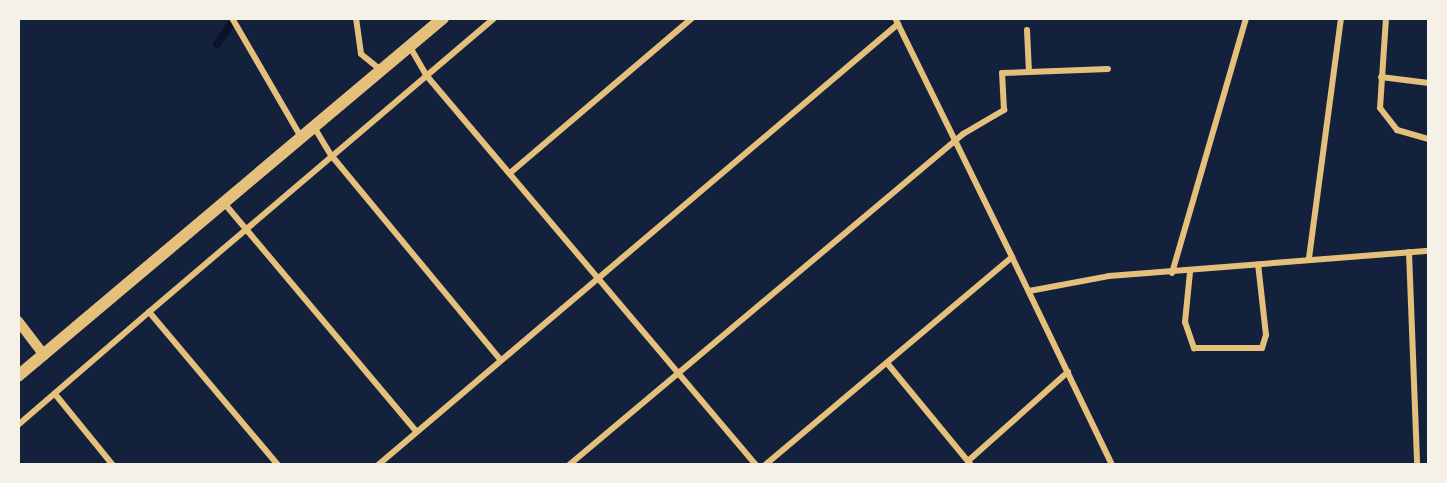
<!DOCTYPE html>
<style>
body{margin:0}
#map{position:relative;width:1447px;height:483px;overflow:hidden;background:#14213d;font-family:Roboto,sans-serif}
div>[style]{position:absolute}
.stream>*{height:8px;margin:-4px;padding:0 4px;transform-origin:4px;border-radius:4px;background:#0b132b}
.minor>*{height:6px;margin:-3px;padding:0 3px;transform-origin:3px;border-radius:3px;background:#e5c07b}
.tertiary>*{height:10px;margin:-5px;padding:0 5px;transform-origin:5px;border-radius:5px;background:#e5c07b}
.secondary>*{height:12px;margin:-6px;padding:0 6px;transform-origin:6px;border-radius:6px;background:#e5c07b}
span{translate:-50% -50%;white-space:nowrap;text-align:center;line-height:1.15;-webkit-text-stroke:4.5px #f6f1e7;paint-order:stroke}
.frame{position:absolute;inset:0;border:20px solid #f6f1e7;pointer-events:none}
</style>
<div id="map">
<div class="stream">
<i style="left:217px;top:44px;width:32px;rotate:-55deg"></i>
</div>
<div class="minor">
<i style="left:232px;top:18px;width:138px;rotate:59.9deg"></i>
<i style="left:356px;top:18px;width:36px;rotate:82deg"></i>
<i style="left:361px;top:54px;width:26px;rotate:39deg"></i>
<i style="left:895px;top:18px;width:266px;rotate:63.9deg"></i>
<i style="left:1386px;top:18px;width:90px;rotate:93.8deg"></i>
<i style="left:1380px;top:108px;width:28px;rotate:52deg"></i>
<i style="left:1397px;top:130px;width:33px;rotate:16deg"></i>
<i style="left:1027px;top:30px;width:42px;rotate:87.3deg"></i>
<i style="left:410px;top:47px;width:32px;rotate:60deg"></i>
<i style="left:426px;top:75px;width:511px;rotate:49.76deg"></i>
<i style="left:1381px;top:77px;width:48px;rotate:7.1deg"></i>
<i style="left:314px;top:127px;width:33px;rotate:59deg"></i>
<i style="left:331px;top:155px;width:265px;rotate:50.4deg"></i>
<i style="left:510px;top:173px;width:239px;rotate:-40.4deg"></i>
<i style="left:224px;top:203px;width:298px;rotate:49.9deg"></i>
<i style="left:1409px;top:252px;width:213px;rotate:87.8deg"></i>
<i style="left:1309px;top:258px;width:242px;rotate:-82.4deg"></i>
<i style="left:1190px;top:272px;width:50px;rotate:95.7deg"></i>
<i style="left:1185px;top:322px;width:28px;rotate:71deg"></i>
<i style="left:1194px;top:348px;width:68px"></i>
<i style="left:1262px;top:348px;width:14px;rotate:-73deg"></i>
<i style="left:1266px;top:335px;width:71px;rotate:-96.4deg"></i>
<i style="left:1172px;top:273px;width:266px;rotate:-73.8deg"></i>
<i style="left:1029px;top:291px;width:81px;rotate:-10.6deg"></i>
<i style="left:1109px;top:276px;width:321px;rotate:-4.5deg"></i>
<i style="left:887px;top:363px;width:132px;rotate:50.5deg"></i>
<i style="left:55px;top:394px;width:92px;rotate:50.8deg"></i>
<i style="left:18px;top:425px;width:173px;rotate:-40.8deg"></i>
<i style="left:968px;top:461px;width:134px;rotate:-41.7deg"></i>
<i style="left:278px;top:465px;width:200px;rotate:-130.1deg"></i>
<i style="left:149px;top:312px;width:453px;rotate:-40.4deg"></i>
<i style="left:378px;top:465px;width:682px;rotate:-40.3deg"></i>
<i style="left:569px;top:465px;width:515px;rotate:-40.03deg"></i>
<i style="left:963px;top:134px;width:48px;rotate:-30.3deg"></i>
<i style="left:1004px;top:110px;width:37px;rotate:-93deg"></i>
<i style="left:1002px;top:73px;width:106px;rotate:-2.2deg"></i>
<i style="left:765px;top:465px;width:323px;rotate:-40.1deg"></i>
<i style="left:1012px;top:257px;width:231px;rotate:64.3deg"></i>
</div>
<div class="tertiary">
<i style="left:18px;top:321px;width:43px;rotate:52.6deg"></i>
</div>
<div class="secondary">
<i style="left:18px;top:376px;width:556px;rotate:-40.11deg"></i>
</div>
<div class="frame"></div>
</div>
